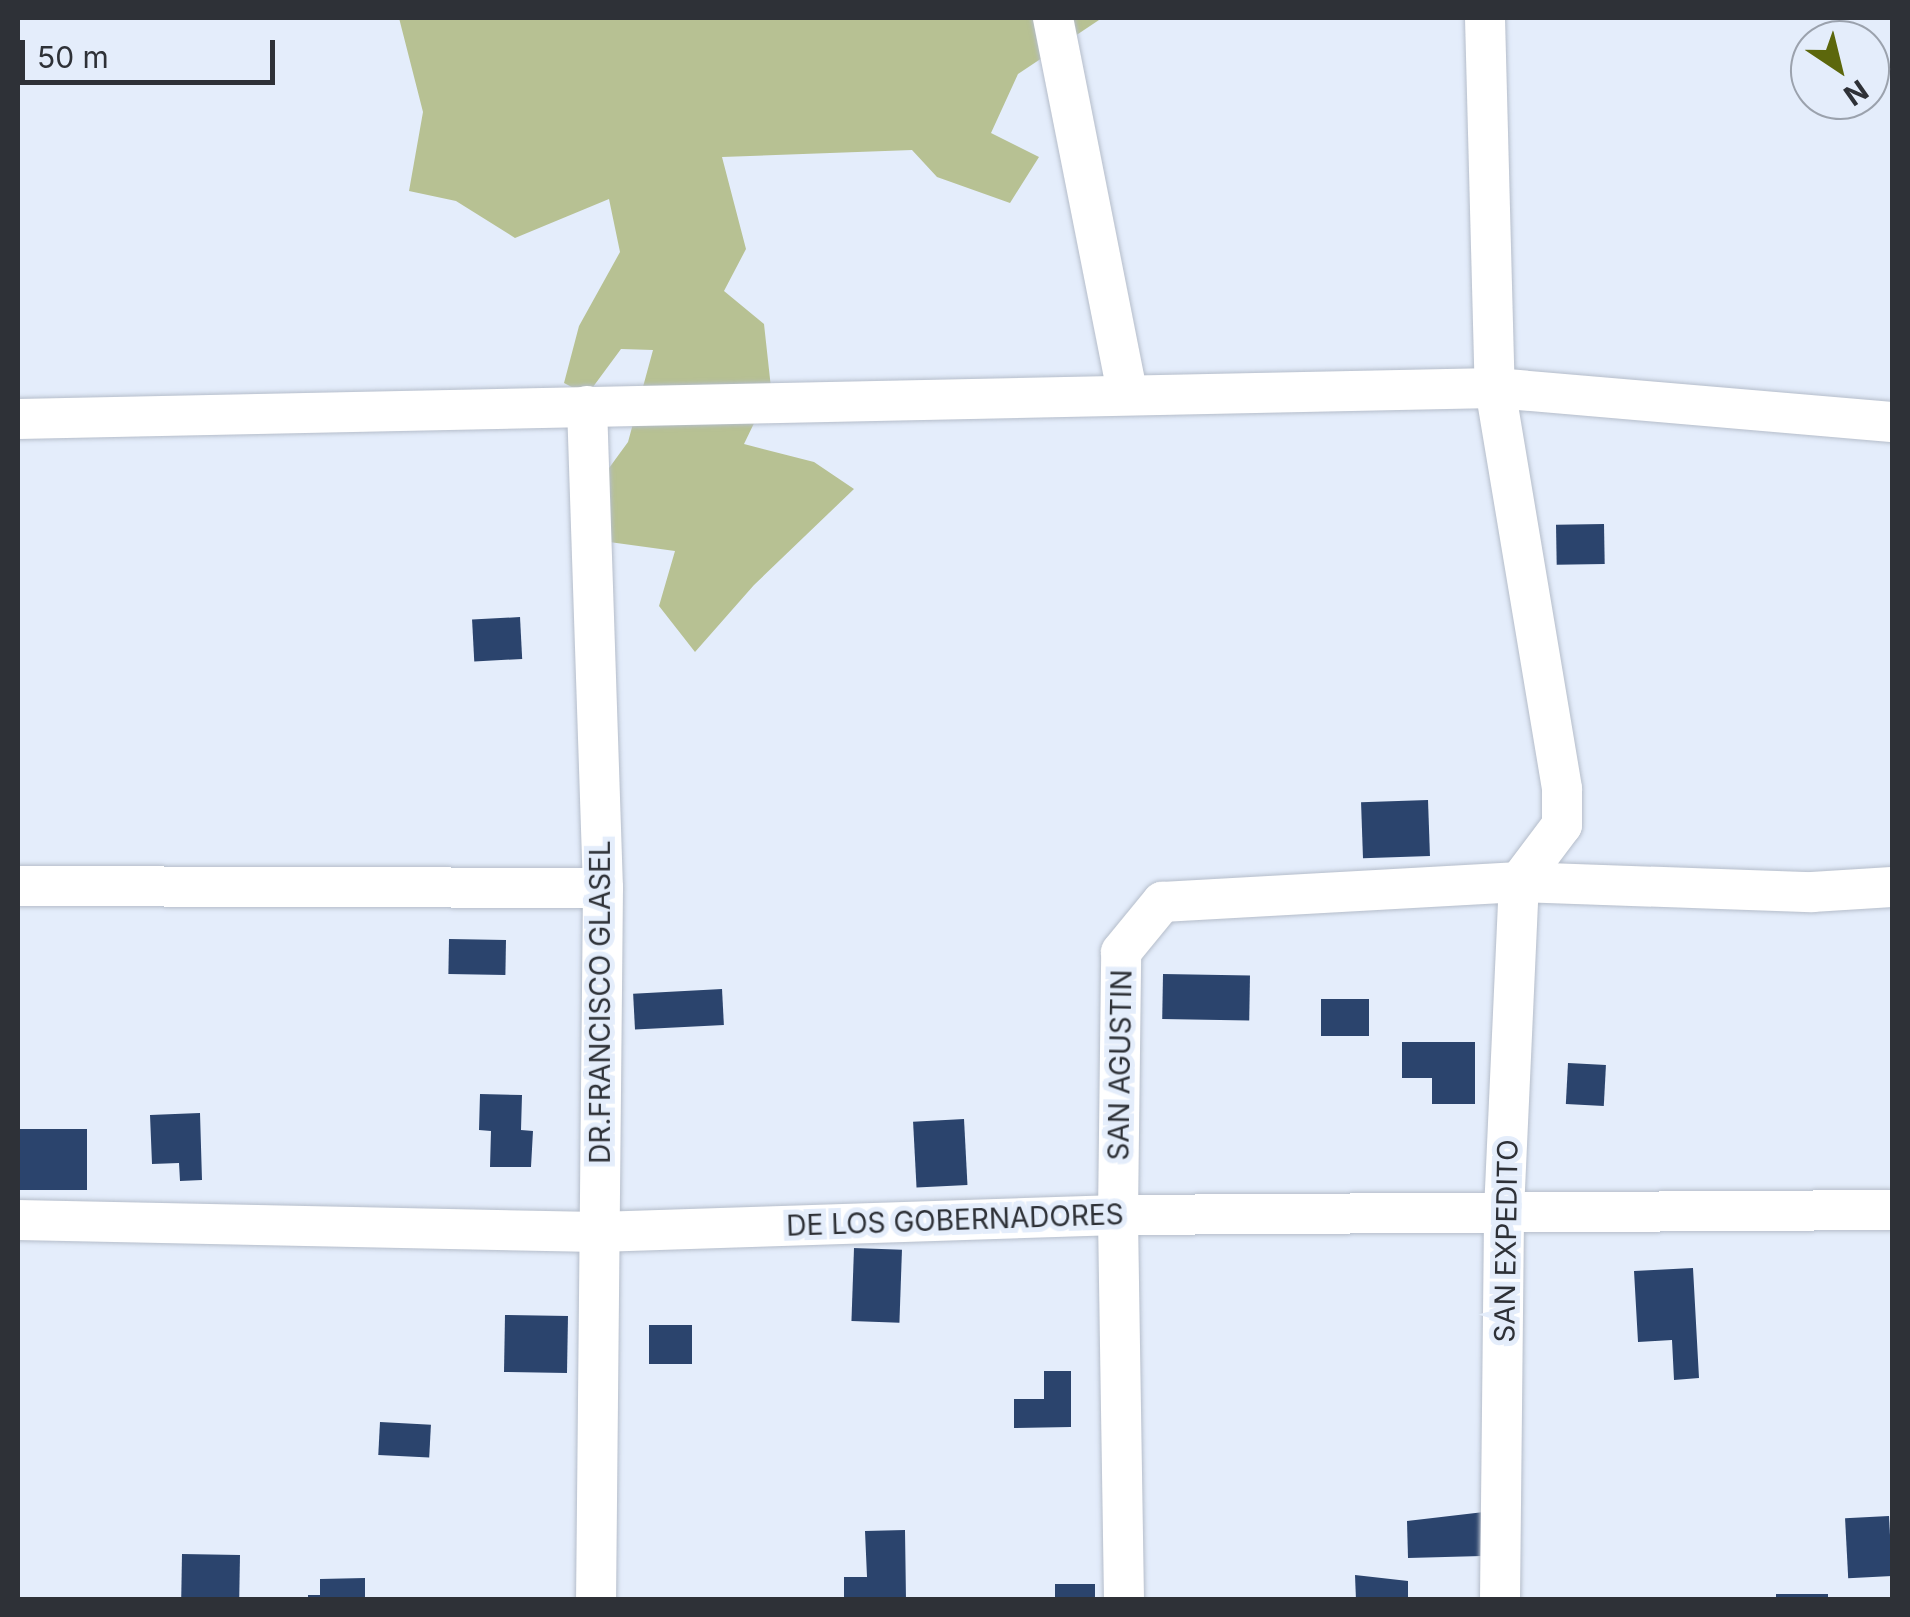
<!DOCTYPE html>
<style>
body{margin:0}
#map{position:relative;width:1910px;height:1617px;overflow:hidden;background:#e4edfb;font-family:Inter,sans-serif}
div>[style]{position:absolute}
.green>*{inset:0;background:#b7c193}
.building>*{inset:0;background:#2b446d;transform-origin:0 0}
.roads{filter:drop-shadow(0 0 2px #b5bdca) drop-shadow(0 0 2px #b5bdca)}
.minor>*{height:40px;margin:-20px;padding:0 20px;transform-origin:20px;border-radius:20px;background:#fff}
span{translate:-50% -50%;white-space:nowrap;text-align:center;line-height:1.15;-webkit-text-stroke:10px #e4edfb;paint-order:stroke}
.street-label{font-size:28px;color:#2e3137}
.frame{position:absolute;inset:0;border:20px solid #2e3137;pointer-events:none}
.north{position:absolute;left:1790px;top:20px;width:100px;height:100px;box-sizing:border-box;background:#e4edfb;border:2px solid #9ba2ad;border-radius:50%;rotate:145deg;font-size:28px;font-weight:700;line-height:40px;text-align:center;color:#2e3137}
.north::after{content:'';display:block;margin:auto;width:35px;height:45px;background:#5c670c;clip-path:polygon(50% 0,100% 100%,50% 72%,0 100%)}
.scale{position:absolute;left:20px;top:40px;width:255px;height:45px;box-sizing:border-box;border:5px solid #2e3137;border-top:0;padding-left:12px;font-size:30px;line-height:35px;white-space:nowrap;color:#2e3137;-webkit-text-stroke:8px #e4edfb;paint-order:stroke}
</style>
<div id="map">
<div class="green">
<i style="clip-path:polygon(399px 18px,1102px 18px,1018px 74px,991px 133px,1039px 157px,1010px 203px,937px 177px,912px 150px,722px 157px,746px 249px,724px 291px,764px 324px,771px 388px,744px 444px,814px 462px,854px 489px,754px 585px,695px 652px,659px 606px,675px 551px,602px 541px,593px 490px,628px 442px,653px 350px,621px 349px,587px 395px,564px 383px,579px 326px,620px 252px,609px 199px,515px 238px,456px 201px,409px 191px,423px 112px)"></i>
</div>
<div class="building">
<i style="left:1604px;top:524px;width:40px;height:48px;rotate:89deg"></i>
<i style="left:520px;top:617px;width:42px;height:48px;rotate:87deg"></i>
<i style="left:1428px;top:800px;width:56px;height:67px;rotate:88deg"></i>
<i style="left:449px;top:939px;width:57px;height:35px;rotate:1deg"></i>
<i style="left:1163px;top:974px;width:87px;height:45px;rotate:1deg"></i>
<i style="left:722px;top:989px;width:36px;height:89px;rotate:87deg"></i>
<i style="left:1321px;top:999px;width:48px;height:37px"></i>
<i style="clip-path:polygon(1402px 1042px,1475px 1042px,1475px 1104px,1432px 1104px,1432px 1078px,1402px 1078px)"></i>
<i style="left:1568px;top:1063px;width:38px;height:41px;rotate:3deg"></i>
<i style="clip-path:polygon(480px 1094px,522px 1095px,521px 1130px,533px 1131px,531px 1167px,490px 1167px,491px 1131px,479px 1130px)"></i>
<i style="clip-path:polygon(200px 1113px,202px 1180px,180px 1181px,179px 1163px,152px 1164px,150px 1115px)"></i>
<i style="left:964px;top:1119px;width:66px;height:51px;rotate:87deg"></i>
<i style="left:18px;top:1129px;width:69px;height:61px"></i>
<i style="left:854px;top:1248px;width:48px;height:73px;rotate:2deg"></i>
<i style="clip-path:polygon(1693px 1268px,1699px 1378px,1674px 1380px,1672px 1340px,1638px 1342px,1634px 1271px)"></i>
<i style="left:505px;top:1315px;width:63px;height:57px;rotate:1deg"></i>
<i style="left:649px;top:1325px;width:43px;height:39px"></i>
<i style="clip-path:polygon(1044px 1371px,1071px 1371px,1071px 1427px,1014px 1428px,1014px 1399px,1044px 1399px)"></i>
<i style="left:380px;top:1422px;width:51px;height:33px;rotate:3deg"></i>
<i style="clip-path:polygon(1484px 1512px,1482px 1556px,1408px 1558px,1407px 1521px)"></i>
<i style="left:1889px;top:1516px;width:60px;height:44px;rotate:87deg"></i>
<i style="clip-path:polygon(905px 1530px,906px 1600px,844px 1600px,844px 1577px,867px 1577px,865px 1531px)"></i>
<i style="left:182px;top:1554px;width:58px;height:46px;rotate:1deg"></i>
<i style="clip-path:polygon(1355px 1575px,1408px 1581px,1408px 1600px,1356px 1600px)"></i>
<i style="clip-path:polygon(365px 1578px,365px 1600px,308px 1600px,308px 1595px,320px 1595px,320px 1579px)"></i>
<i style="left:1055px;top:1584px;width:40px;height:16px"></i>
<i style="left:1776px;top:1594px;width:52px;height:6px"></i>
</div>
<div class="roads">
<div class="minor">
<i style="left:1053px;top:18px;width:382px;rotate:78.8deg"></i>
<i style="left:1485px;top:18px;width:370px;rotate:88.5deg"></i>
<i style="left:1495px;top:388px;width:407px;rotate:80.5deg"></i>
<i style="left:1562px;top:789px;width:36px;rotate:90deg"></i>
<i style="left:1562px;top:825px;width:71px;rotate:127deg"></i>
<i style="left:587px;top:406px;width:482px;rotate:88.1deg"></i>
<i style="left:603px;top:888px;width:712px;rotate:90.56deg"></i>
<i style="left:18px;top:419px;width:1477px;rotate:-1.2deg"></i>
<i style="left:1495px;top:388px;width:398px;rotate:4.9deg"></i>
<i style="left:18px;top:886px;width:585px;rotate:0.2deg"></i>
<i style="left:18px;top:1220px;width:580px;rotate:1.19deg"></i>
<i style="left:598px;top:1232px;width:520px;rotate:-1.87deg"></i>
<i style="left:1118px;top:1215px;width:774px;rotate:-0.37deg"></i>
<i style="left:1124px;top:1600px;width:385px;rotate:-90.9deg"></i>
<i style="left:1118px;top:1215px;width:263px;rotate:-89.3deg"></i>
<i style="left:1121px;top:952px;width:65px;rotate:-50.6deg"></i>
<i style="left:1162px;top:902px;width:358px;rotate:-3.2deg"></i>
<i style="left:1519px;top:882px;width:293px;rotate:2deg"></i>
<i style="left:1812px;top:892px;width:80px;rotate:-3.6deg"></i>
<i style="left:1500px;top:1600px;width:389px;rotate:-89.4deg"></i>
<i style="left:1504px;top:1211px;width:329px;rotate:-87.4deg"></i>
</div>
</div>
<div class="street-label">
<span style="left:600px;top:1002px;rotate:-90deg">DR.FRANCISCO GLASEL</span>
<span style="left:1120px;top:1065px;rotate:-89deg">SAN AGUSTIN</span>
<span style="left:955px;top:1220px;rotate:-2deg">DE LOS GOBERNADORES</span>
<span style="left:1506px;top:1241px;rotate:-89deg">SAN EXPEDITO</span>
</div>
<div class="frame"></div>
<div class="north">N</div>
<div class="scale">50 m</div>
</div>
